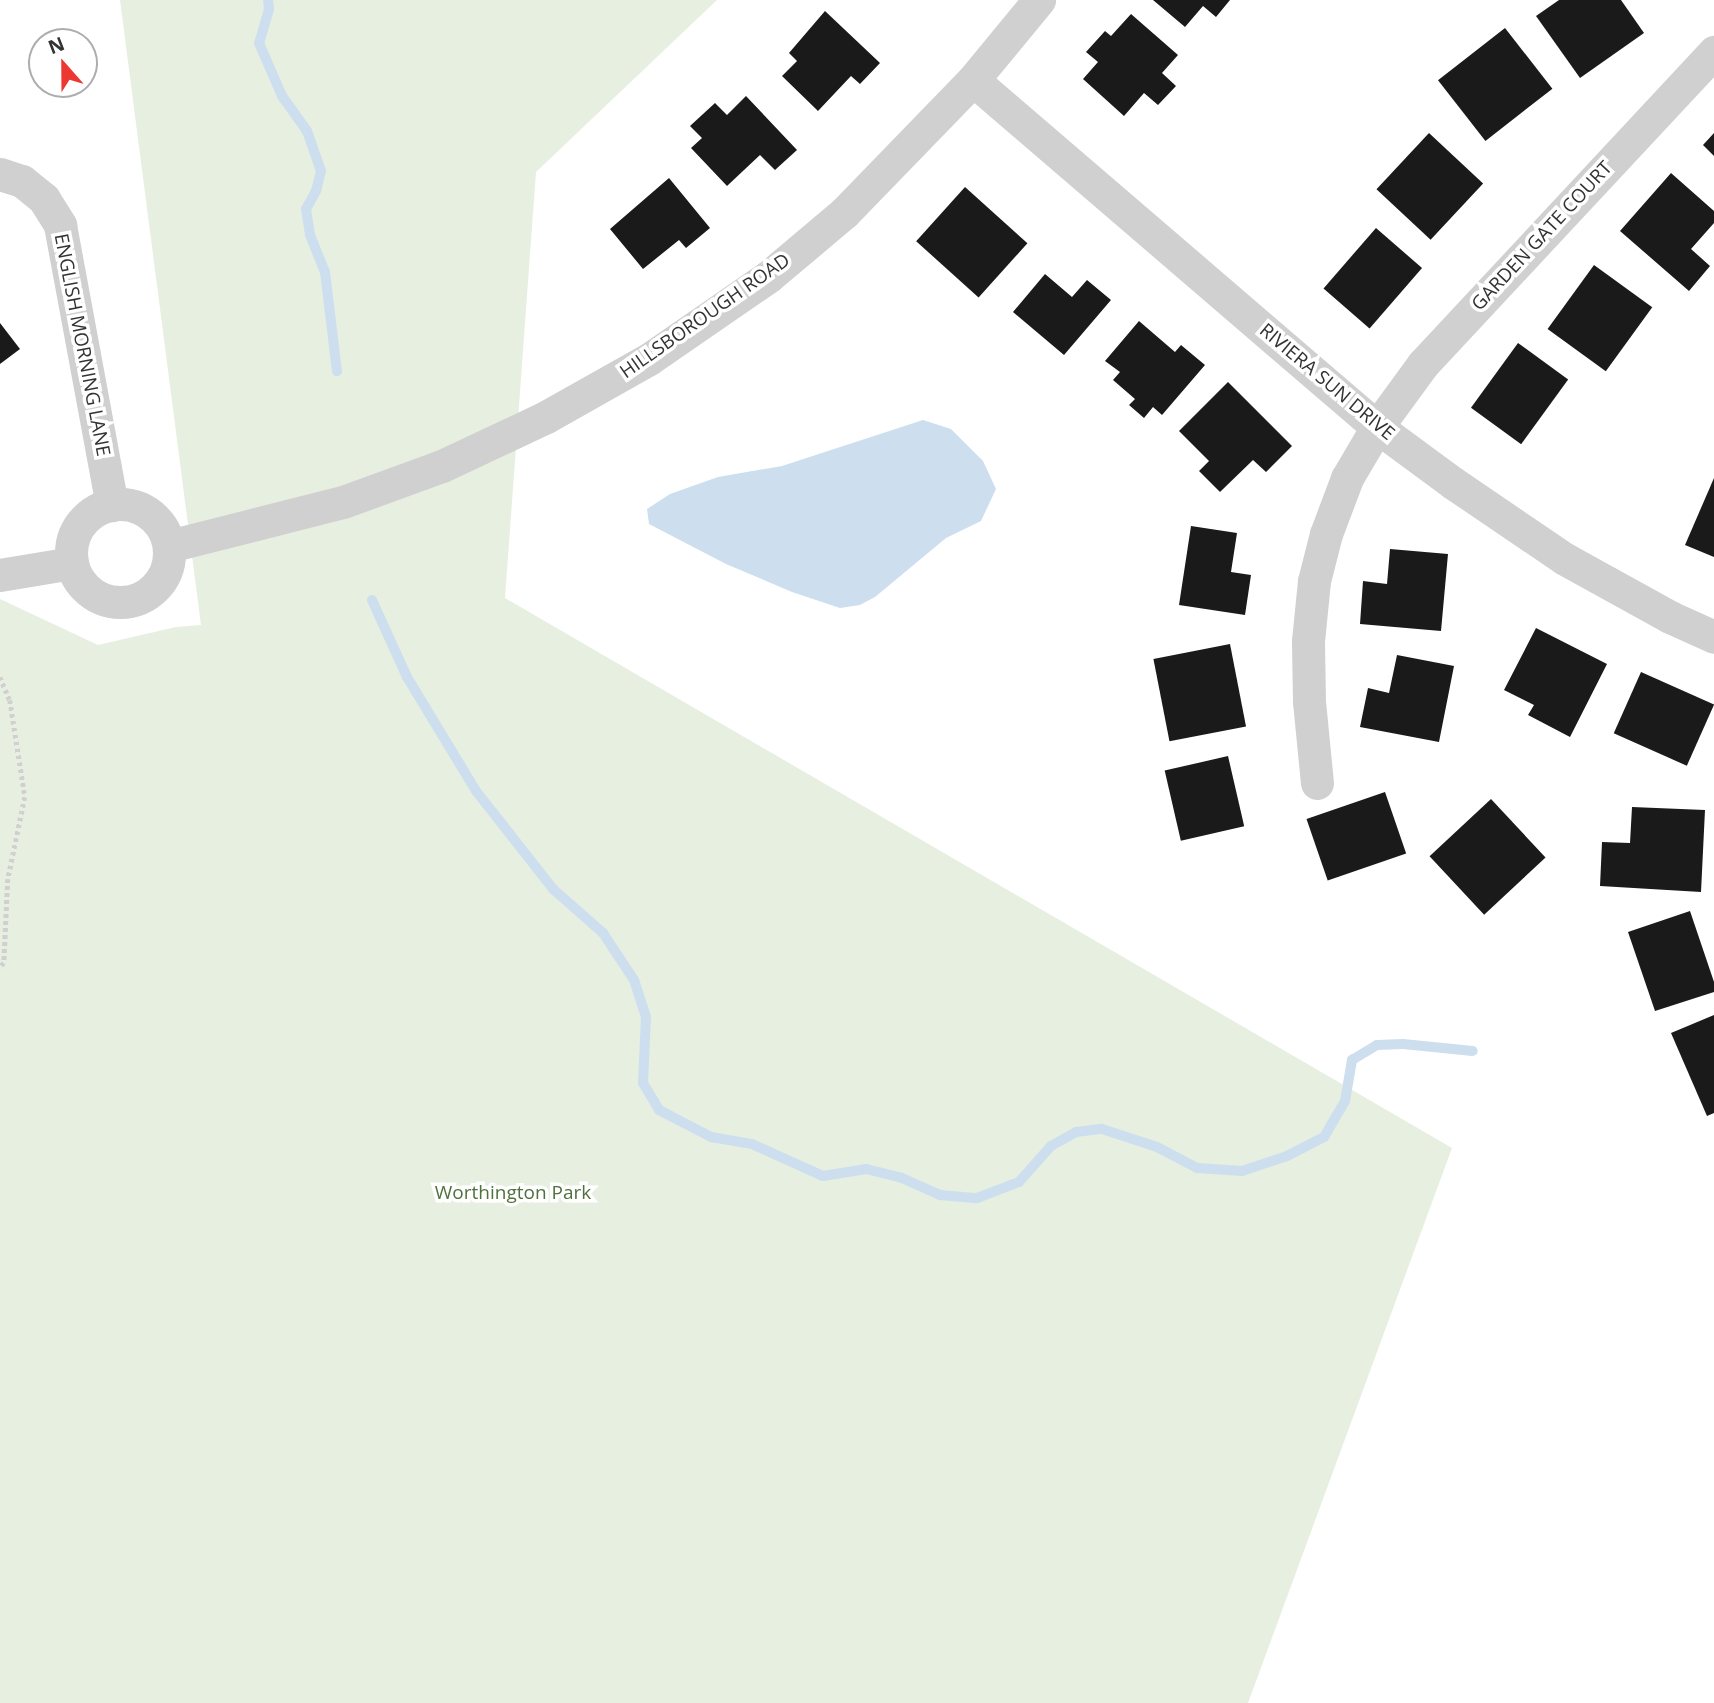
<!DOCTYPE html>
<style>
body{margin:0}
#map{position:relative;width:1714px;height:1703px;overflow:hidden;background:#fff;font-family:"Open Sans",sans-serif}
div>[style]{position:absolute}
.green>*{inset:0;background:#e7efe1}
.water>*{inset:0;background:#cddeef}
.stream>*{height:10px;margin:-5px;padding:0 5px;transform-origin:5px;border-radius:5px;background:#cddeef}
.building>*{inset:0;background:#1a1a1a;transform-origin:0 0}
.path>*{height:4.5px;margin-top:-2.25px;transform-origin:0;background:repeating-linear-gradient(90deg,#d0d0d0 0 3.5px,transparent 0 7px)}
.minor>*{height:33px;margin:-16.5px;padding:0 16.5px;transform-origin:16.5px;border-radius:16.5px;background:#d0d0d0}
.minor>.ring{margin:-16.5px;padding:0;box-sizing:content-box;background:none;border:33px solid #d0d0d0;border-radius:50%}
span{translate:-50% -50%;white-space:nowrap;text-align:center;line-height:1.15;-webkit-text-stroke:7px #fff;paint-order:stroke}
.street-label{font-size:19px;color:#333}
.park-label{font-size:19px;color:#50713d}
.north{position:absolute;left:28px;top:28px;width:70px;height:70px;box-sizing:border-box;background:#fff;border:2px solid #adadad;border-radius:50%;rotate:339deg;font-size:19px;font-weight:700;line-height:28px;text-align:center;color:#333}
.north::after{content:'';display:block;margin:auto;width:24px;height:32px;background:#ec3832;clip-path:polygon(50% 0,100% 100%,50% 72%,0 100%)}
</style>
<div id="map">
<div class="green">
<i style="clip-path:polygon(120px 0,717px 0,536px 172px,505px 598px,1452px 1148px,1248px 1703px,0 1703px,0 599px,98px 645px,176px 627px,201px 625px)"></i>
</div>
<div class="water">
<i style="clip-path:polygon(923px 420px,951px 429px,983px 461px,996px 489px,981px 521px,946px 538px,875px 597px,860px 605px,840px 608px,792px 592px,726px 564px,649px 524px,647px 509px,670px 494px,718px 477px,782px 466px)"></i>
</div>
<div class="stream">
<i style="left:268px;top:0;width:9px;rotate:84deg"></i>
<i style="left:269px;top:9px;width:35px;rotate:106deg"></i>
<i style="left:259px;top:43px;width:58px;rotate:66.5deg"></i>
<i style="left:282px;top:96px;width:43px;rotate:54.5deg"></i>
<i style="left:307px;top:131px;width:42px;rotate:70.7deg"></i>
<i style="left:321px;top:171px;width:21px;rotate:104deg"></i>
<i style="left:316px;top:191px;width:21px;rotate:119deg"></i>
<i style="left:306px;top:209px;width:26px;rotate:81deg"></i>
<i style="left:310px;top:235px;width:40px;rotate:68deg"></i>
<i style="left:325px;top:272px;width:100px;rotate:83.1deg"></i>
<i style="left:372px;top:600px;width:85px;rotate:65.6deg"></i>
<i style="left:407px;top:677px;width:133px;rotate:58.8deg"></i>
<i style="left:476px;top:791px;width:125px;rotate:51.8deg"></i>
<i style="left:553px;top:889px;width:67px;rotate:41.3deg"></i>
<i style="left:603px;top:933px;width:56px;rotate:56.6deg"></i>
<i style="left:634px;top:980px;width:39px;rotate:72deg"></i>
<i style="left:646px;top:1017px;width:66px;rotate:92.6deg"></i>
<i style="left:643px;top:1083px;width:31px;rotate:59deg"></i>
<i style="left:659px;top:1110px;width:59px;rotate:27.4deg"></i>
<i style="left:711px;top:1137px;width:42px;rotate:9.7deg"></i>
<i style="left:752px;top:1144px;width:78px;rotate:24.3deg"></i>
<i style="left:823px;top:1176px;width:44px;rotate:-9.2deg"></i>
<i style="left:866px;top:1169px;width:37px;rotate:14deg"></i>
<i style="left:902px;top:1178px;width:42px;rotate:24.1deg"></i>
<i style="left:940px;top:1195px;width:37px;rotate:5deg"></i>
<i style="left:977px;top:1198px;width:45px;rotate:-20.9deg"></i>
<i style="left:1019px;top:1182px;width:48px;rotate:-48.4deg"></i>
<i style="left:1051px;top:1146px;width:29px;rotate:-29deg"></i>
<i style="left:1076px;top:1132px;width:26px;rotate:-7deg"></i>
<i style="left:1102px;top:1129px;width:58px;rotate:18.1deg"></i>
<i style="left:1157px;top:1147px;width:45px;rotate:27.7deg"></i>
<i style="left:1197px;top:1168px;width:45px;rotate:3.8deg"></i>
<i style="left:1242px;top:1171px;width:47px;rotate:-18.4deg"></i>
<i style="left:1287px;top:1156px;width:42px;rotate:-27.2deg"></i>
<i style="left:1324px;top:1137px;width:42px;rotate:-59.7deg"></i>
<i style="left:1345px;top:1101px;width:42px;rotate:-80.3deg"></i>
<i style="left:1352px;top:1060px;width:29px;rotate:-31deg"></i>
<i style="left:1377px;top:1045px;width:26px;rotate:-2deg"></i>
<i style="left:1403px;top:1044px;width:70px;rotate:5.7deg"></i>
</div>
<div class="building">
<i style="clip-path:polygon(1153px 0,1230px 0,1216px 17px,1203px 6px,1185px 27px)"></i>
<i style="clip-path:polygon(1559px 0,1621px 0,1644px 33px,1580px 78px,1536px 16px)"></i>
<i style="clip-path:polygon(825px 11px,880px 63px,860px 84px,851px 76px,818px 111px,782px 76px,797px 61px,789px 53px)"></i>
<i style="clip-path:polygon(1131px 14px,1178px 55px,1162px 73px,1176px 86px,1158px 105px,1144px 93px,1124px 116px,1083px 79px,1098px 62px,1086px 52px,1105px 31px,1111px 36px)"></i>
<i style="left:1505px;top:28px;width:77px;height:85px;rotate:52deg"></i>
<i style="clip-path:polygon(746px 96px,797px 150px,775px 170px,760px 155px,727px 186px,691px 148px,702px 138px,690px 126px,715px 103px,727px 115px)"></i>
<i style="left:1429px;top:133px;width:74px;height:77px;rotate:43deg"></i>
<i style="clip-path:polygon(1714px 133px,1714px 156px,1703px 145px)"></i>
<i style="clip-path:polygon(1671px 173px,1714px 211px,1714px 223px,1691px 249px,1710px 266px,1689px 291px,1620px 231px)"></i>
<i style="clip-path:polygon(669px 178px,710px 228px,686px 248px,679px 240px,643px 269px,610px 229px)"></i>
<i style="left:965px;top:187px;width:84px;height:73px;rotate:42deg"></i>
<i style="left:1376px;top:228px;width:61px;height:80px;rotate:41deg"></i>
<i style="left:1594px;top:265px;width:72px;height:79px;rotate:36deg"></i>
<i style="clip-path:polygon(1045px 274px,1072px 297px,1087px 280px,1111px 300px,1064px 355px,1013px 312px)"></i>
<i style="clip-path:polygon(1139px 321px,1175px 352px,1181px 345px,1205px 365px,1162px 415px,1153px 407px,1144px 418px,1129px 405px,1135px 399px,1113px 380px,1120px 372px,1105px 361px)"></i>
<i style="clip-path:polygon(0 323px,20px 349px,0 364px)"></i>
<i style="left:1518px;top:343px;width:62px;height:80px;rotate:36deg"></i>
<i style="clip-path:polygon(1228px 382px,1292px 446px,1266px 472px,1253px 460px,1220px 492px,1199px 471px,1209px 461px,1179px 431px)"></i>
<i style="clip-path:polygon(1714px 478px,1714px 557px,1685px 545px)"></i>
<i style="clip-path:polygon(1191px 526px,1237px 533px,1231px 572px,1251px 575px,1245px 615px,1179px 605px)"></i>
<i style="clip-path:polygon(1390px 549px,1448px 554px,1441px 631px,1360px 624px,1363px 581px,1387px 584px)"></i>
<i style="clip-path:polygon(1536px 628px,1607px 664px,1570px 737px,1528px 715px,1534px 705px,1504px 690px)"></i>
<i style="left:1230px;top:644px;width:84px;height:78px;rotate:79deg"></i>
<i style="clip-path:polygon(1397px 655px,1454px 666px,1439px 742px,1360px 727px,1368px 688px,1389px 693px)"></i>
<i style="left:1641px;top:672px;width:80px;height:67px;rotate:24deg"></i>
<i style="left:1228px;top:756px;width:72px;height:65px;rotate:77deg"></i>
<i style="left:1385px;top:792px;width:65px;height:83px;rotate:71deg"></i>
<i style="left:1491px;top:799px;width:80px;height:84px;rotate:47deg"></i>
<i style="clip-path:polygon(1632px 807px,1705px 810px,1701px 892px,1600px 886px,1602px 842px,1630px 843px)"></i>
<i style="clip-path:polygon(1690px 911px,1714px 982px,1714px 992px,1655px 1011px,1628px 932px)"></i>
<i style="clip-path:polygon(1714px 1015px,1714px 1113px,1707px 1116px,1671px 1033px)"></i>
</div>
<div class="path">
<i style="left:0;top:677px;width:25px;rotate:67deg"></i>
<i style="left:10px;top:700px;width:98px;rotate:81.2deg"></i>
<i style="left:25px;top:797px;width:84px;rotate:101.7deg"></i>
<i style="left:8px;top:879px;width:84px;rotate:92.7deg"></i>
<i style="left:4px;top:963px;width:6px;rotate:135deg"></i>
</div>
<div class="minor">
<i style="left:973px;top:80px;width:533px;rotate:40.66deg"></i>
<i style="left:1377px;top:427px;width:94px;rotate:36.4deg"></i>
<i style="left:1453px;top:483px;width:135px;rotate:34.2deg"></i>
<i style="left:1565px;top:559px;width:120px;rotate:28.9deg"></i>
<i style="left:1670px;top:617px;width:48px;rotate:24.4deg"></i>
<i style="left:0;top:174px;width:23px;rotate:18deg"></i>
<i style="left:22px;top:181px;width:28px;rotate:39deg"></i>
<i style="left:44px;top:199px;width:31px;rotate:58deg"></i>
<i style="left:60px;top:225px;width:285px;rotate:79.5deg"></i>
<i class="ring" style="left:71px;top:504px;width:65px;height:65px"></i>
<i style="left:169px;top:546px;width:179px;rotate:-14.2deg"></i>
<i style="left:343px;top:502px;width:105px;rotate:-20deg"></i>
<i style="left:442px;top:466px;width:115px;rotate:-25.2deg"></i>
<i style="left:546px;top:417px;width:118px;rotate:-29.4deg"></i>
<i style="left:649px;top:359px;width:145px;rotate:-34.6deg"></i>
<i style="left:768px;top:277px;width:99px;rotate:-40.1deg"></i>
<i style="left:844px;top:213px;width:185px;rotate:-45.9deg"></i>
<i style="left:973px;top:80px;width:104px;rotate:-50.5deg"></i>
<i style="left:0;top:575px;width:73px;rotate:-9.5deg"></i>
<i style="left:1317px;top:783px;width:82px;rotate:-95.6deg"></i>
<i style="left:1309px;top:701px;width:60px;rotate:-91deg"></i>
<i style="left:1308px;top:641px;width:60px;rotate:-84.3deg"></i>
<i style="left:1314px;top:581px;width:49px;rotate:-75.7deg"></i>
<i style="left:1326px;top:534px;width:60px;rotate:-69.4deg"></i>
<i style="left:1347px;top:478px;width:59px;rotate:-59.5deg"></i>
<i style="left:1377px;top:427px;width:78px;rotate:-53.9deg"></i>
<i style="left:1423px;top:364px;width:427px;rotate:-47deg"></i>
</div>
<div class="street-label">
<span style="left:1542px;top:236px;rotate:-47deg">GARDEN GATE COURT</span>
<span style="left:705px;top:316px;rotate:-35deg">HILLSBOROUGH ROAD</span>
<span style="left:82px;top:345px;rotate:79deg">ENGLISH MORNING LANE</span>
<span style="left:1327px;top:382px;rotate:40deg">RIVIERA SUN DRIVE</span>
</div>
<div class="park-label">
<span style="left:513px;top:1193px">Worthington Park</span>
</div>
<div class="north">N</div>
</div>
